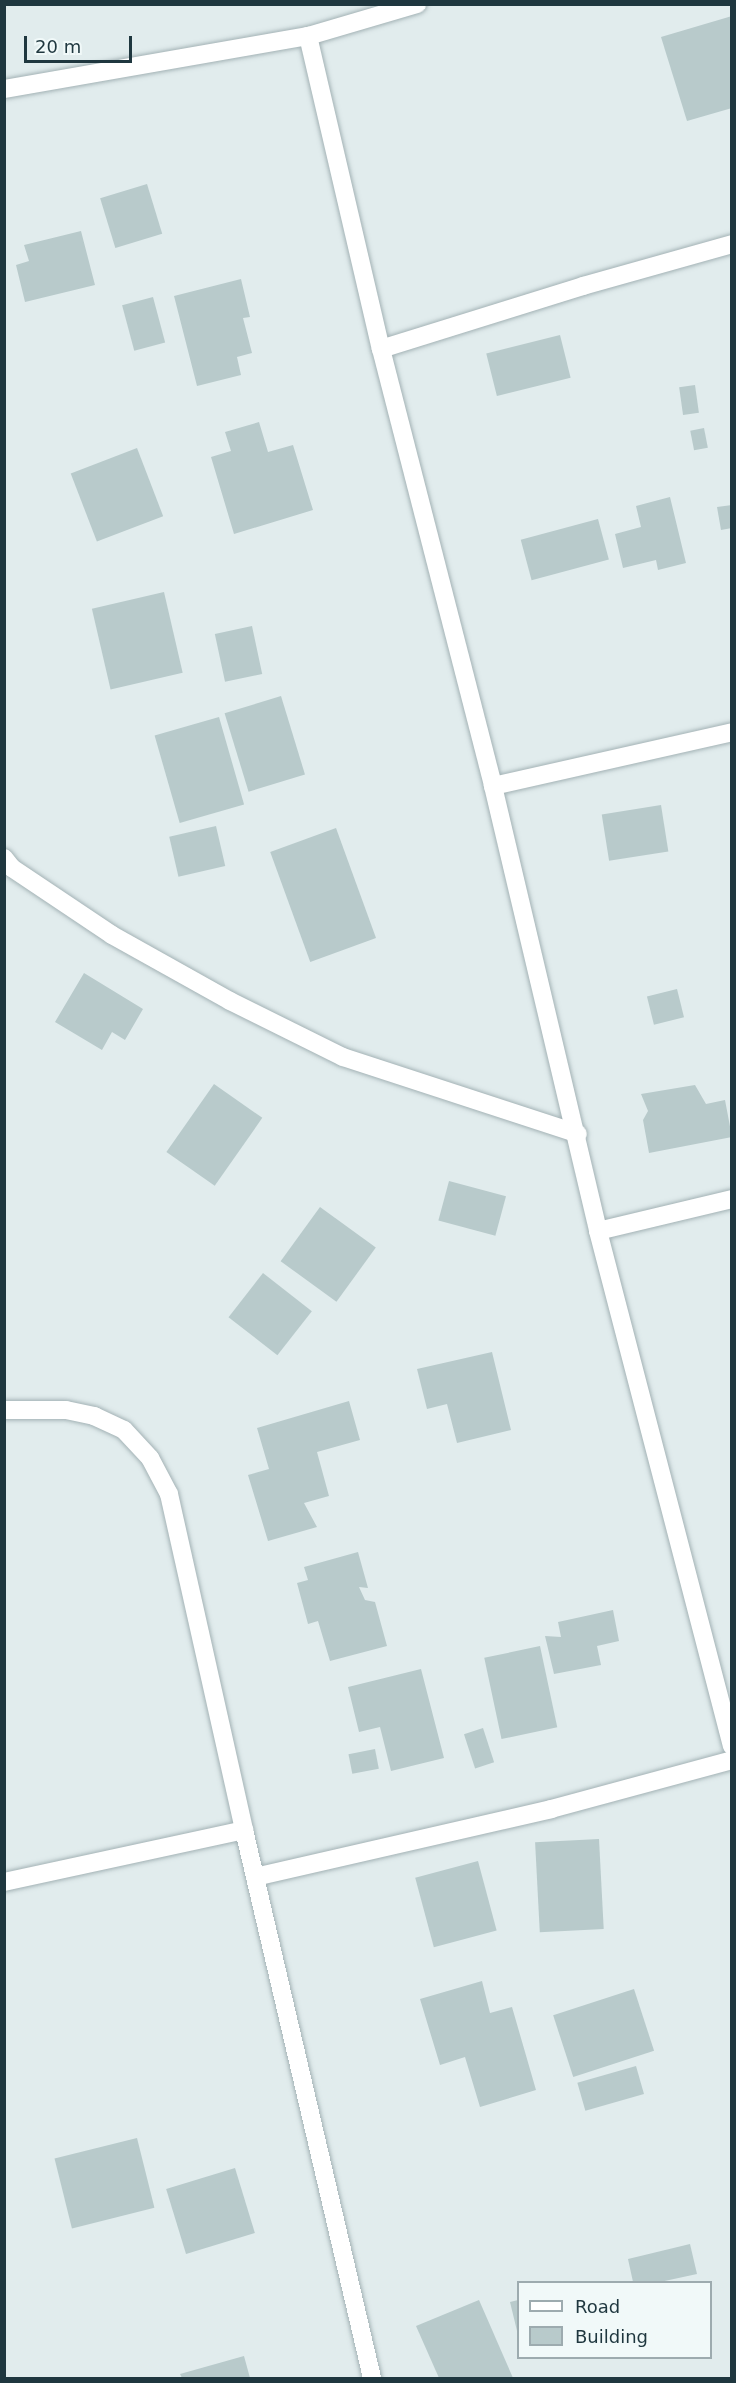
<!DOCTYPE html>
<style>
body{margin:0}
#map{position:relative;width:736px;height:2383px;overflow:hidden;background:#e1eced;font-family:"DejaVu Sans",sans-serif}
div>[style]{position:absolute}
.building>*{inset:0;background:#b8cacb;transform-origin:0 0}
.roads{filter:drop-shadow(0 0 2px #a3b2b5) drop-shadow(0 0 2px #a3b2b5)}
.minor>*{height:18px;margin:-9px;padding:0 9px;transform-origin:9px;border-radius:9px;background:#fff}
span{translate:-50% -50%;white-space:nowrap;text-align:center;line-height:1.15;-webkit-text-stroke:5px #f1f9f9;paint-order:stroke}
.frame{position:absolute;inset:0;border:6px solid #1f373f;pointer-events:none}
.legend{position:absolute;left:517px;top:2281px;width:195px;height:78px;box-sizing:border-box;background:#f1f9f9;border:2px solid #9dabaf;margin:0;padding:8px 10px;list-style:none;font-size:18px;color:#1f373f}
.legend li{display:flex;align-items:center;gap:12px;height:30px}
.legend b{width:30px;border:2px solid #9dabaf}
.scale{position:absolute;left:24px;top:36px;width:108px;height:27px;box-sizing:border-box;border:3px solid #1f373f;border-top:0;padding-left:8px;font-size:18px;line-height:21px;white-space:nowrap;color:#1f373f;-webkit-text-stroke:4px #f1f9f9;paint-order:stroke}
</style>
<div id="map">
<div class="building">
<i style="clip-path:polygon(732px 16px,732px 108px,687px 121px,661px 37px)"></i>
<i style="left:147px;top:184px;width:52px;height:49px;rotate:73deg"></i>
<i style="clip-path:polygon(81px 231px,95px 285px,25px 302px,16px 265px,29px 261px,24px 245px)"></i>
<i style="clip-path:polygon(241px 279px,250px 317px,243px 318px,252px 353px,237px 357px,241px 375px,197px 386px,174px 296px)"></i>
<i style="left:153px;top:297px;width:47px;height:32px;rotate:75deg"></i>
<i style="left:560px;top:335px;width:44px;height:76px;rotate:76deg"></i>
<i style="left:695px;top:385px;width:28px;height:16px;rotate:82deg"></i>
<i style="clip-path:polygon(259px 422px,268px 452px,293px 445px,313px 510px,234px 534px,211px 457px,231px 451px,225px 432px)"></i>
<i style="left:704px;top:428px;width:20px;height:14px;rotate:79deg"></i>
<i style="left:137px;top:448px;width:73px;height:71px;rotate:69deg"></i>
<i style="clip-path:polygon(670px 497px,686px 563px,658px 570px,656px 560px,623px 568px,615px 534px,641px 527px,636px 506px)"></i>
<i style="clip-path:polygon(732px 505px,732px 528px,721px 530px,717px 507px)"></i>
<i style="left:598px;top:519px;width:42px;height:80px;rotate:75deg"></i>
<i style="left:164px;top:592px;width:83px;height:74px;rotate:77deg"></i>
<i style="left:252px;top:626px;width:49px;height:38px;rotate:78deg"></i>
<i style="left:281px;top:696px;width:82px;height:59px;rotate:73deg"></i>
<i style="left:219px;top:717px;width:91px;height:67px;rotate:74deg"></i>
<i style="left:661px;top:805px;width:47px;height:60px;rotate:81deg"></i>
<i style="left:216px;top:826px;width:41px;height:48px;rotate:77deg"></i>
<i style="left:336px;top:828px;width:117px;height:70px;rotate:70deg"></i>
<i style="clip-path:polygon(84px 973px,143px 1009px,125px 1040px,112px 1032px,102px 1050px,55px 1022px)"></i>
<i style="left:677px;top:989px;width:29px;height:31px;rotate:76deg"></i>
<i style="left:214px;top:1084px;width:59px;height:83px;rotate:35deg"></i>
<i style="clip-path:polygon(695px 1085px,706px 1104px,725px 1100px,732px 1137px,649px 1153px,643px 1120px,648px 1111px,641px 1094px)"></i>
<i style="left:449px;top:1181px;width:59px;height:41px;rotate:15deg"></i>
<i style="left:320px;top:1207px;width:69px;height:67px;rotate:36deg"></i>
<i style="left:263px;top:1273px;width:62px;height:56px;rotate:38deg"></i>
<i style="clip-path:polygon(492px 1352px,511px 1430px,457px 1443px,447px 1404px,427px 1409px,417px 1369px)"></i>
<i style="clip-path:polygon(349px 1401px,360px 1440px,317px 1452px,329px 1496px,304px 1503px,317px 1527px,268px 1541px,248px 1475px,269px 1469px,257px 1428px)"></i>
<i style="clip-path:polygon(358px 1552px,368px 1588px,359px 1587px,365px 1600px,375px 1602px,387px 1646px,330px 1661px,318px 1621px,308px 1624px,297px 1583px,308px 1580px,304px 1567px)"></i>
<i style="clip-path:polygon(613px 1610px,619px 1641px,597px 1646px,601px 1665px,554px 1674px,545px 1636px,561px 1637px,558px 1622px)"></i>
<i style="left:540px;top:1646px;width:83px;height:57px;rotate:78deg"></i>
<i style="clip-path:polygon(421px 1669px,444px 1758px,391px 1771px,380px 1727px,359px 1732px,348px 1687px)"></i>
<i style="left:483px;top:1728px;width:36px;height:20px;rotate:72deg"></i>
<i style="left:375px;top:1749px;width:20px;height:27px;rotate:79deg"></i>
<i style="left:599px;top:1839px;width:90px;height:64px;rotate:87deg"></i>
<i style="left:478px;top:1861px;width:72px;height:65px;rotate:75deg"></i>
<i style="clip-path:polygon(482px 1981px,490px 2013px,512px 2007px,536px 2090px,480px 2107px,465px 2057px,440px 2065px,420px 1999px)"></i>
<i style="left:634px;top:1989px;width:65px;height:85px;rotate:72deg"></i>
<i style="left:636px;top:2066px;width:29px;height:61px;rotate:74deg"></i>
<i style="left:137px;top:2138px;width:72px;height:85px;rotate:76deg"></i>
<i style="left:235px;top:2168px;width:68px;height:72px;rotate:73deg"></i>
<i style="clip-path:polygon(690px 2244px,697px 2274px,660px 2282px,633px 2282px,628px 2259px)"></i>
<i style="clip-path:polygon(479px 2300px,513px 2378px,439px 2378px,416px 2326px)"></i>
<i style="clip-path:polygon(518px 2300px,518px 2335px,510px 2302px)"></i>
<i style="clip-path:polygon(244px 2356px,250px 2378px,182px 2378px,180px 2374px)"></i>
</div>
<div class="roads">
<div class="minor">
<i style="left:308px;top:36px;width:321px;rotate:76.9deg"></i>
<i style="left:381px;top:349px;width:451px;rotate:75.6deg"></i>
<i style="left:493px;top:786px;width:457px;rotate:76.7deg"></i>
<i style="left:598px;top:1231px;width:532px;rotate:75.42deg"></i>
<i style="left:4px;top:89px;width:309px;rotate:-9.9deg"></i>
<i style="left:308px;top:36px;width:114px;rotate:-16.4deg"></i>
<i style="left:381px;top:349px;width:212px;rotate:-17.3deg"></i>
<i style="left:583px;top:286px;width:155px;rotate:-15.7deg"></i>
<i style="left:493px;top:786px;width:245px;rotate:-12.7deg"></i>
<i style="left:4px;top:858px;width:13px;rotate:51deg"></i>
<i style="left:12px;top:868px;width:120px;rotate:33.8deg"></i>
<i style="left:112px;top:935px;width:135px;rotate:29.2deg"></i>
<i style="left:230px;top:1001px;width:126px;rotate:26.4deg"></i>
<i style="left:343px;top:1057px;width:247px;rotate:18.1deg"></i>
<i style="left:598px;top:1231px;width:138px;rotate:-13.4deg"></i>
<i style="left:4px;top:1410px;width:62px"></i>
<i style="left:66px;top:1410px;width:29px;rotate:12deg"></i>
<i style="left:94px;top:1416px;width:33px;rotate:25deg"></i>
<i style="left:124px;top:1430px;width:38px;rotate:47deg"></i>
<i style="left:150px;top:1458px;width:41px;rotate:62.2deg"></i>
<i style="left:169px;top:1494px;width:344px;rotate:77.4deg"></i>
<i style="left:244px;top:1830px;width:563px;rotate:76.85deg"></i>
<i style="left:255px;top:1877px;width:304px;rotate:-12.9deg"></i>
<i style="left:551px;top:1809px;width:188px;rotate:-15.1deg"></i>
<i style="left:4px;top:1882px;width:246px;rotate:-12.2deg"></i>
</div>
</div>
<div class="frame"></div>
<ul class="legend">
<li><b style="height:8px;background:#fff"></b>Road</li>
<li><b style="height:16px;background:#b8cacb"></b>Building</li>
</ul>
<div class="scale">20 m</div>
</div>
